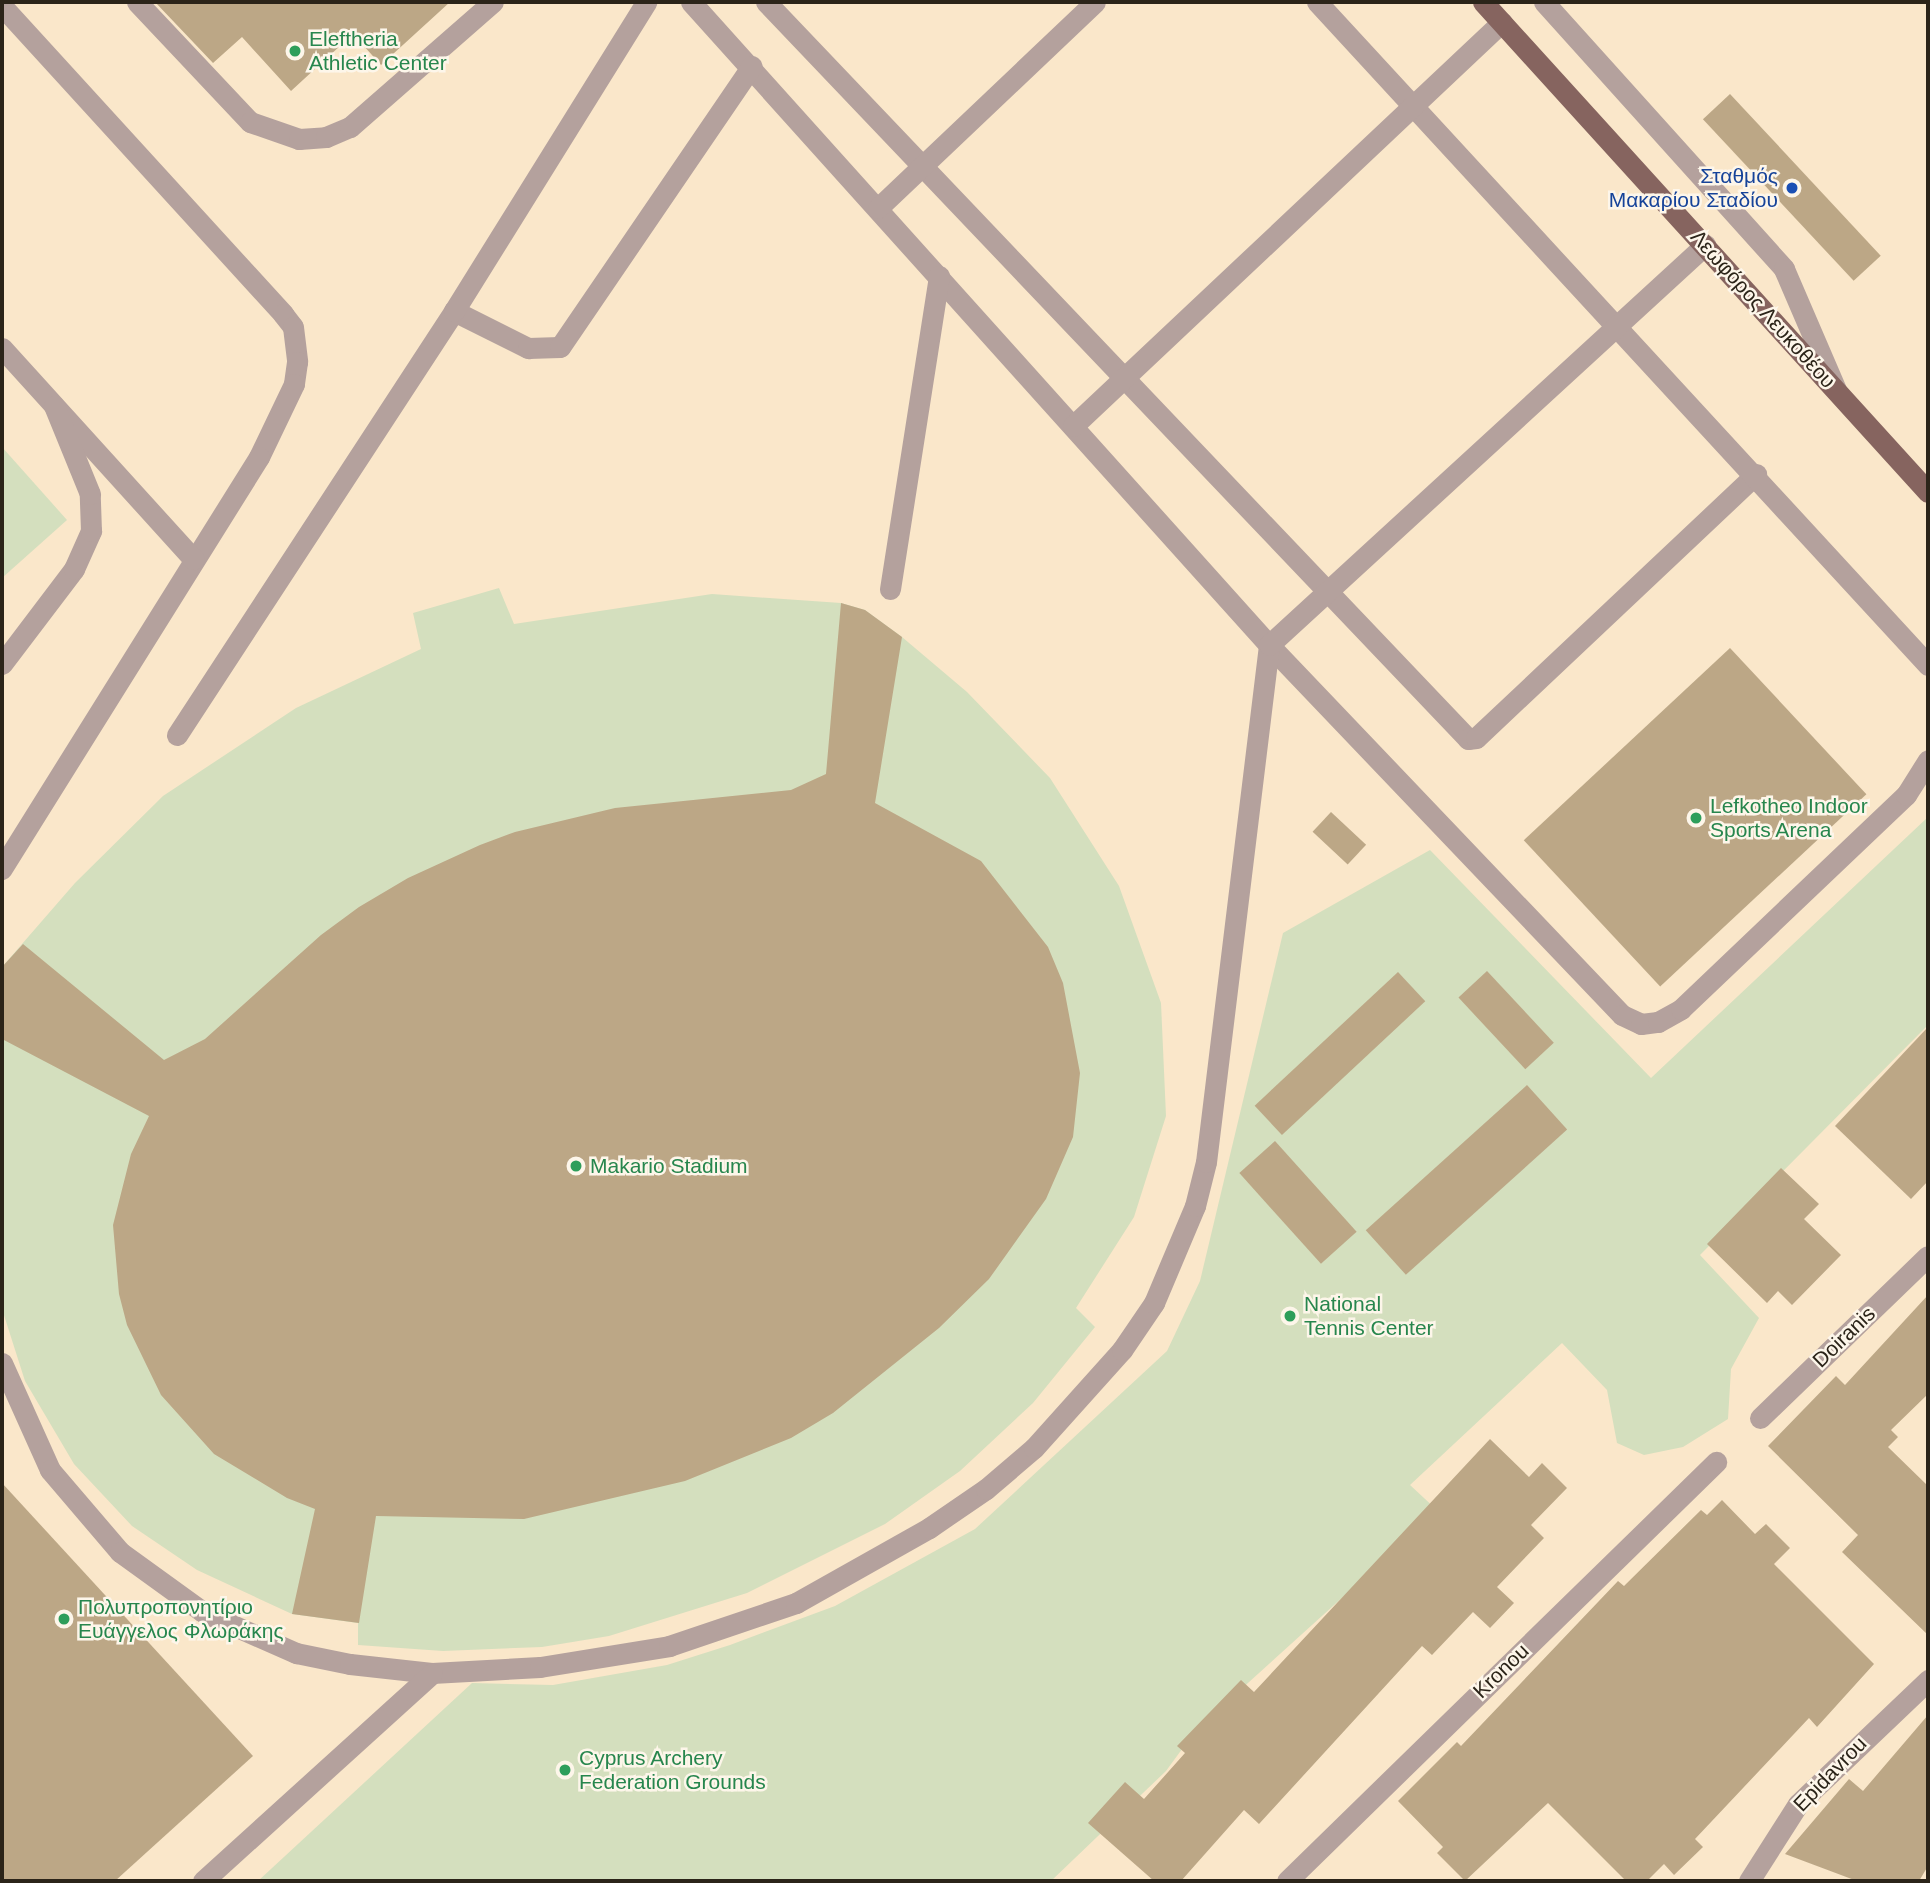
<!DOCTYPE html>
<meta charset="utf-8">
<style>
body{margin:0}
#map{position:relative;width:1930px;height:1883px;overflow:hidden;background:#fae7ca;font-family:Helvetica,sans-serif}
div>[style]{position:absolute}
.green>*{inset:0;background:#d4dfbe}
.building>*{inset:0;background:#bca786;transform-origin:0 0}
.minor>*{height:21px;margin:-10.5px;padding:0 10.5px;transform-origin:10.5px;border-radius:10.5px;background:#b4a19d}
.major>*{height:21px;margin:-10.5px;padding:0 10.5px;transform-origin:10.5px;border-radius:10.5px;background:#86645f}
.dots>*{width:19px;height:19px;translate:-50% -50%;box-sizing:border-box;border:4px solid #fdf6ea;border-radius:50%}
span{translate:-50% -50%;white-space:nowrap;text-align:center;line-height:1.15;-webkit-text-stroke:5px #fdf6ea;paint-order:stroke}
.leisure-label{font-size:21px;color:#27864d}
.left{translate:0 -50%;text-align:left}
.transit-label{font-size:21px;color:#164399}
.right{translate:-100% -50%;text-align:right}
.street-label{font-size:21px;color:#2b2419}
.frame{position:absolute;inset:0;border:4px solid #2b2419;pointer-events:none}
</style>
<div id="map">
<div class="green">
<i style="clip-path:polygon(2px 447px,67px 520px,2px 578px)"></i>
<i style="clip-path:polygon(499px 588px,514px 624px,712px 594px,841px 603px,865px 610px,902px 637px,967px 692px,1050px 778px,1119px 886px,1161px 1003px,1166px 1116px,1134px 1217px,1076px 1308px,1095px 1327px,1033px 1403px,960px 1471px,885px 1524px,747px 1593px,609px 1636px,542px 1647px,443px 1651px,358px 1645px,358px 1623px,292px 1614px,197px 1570px,132px 1526px,74px 1464px,25px 1381px,2px 1309px,2px 967px,75px 883px,163px 796px,296px 708px,421px 649px,413px 613px)"></i>
<i style="clip-path:polygon(1928px 817px,1928px 1025px,1700px 1255px,1759px 1318px,1731px 1369px,1728px 1419px,1683px 1447px,1644px 1455px,1617px 1443px,1607px 1390px,1562px 1343px,1410px 1485px,1438px 1511px,1196px 1730px,1166px 1771px,1051px 1881px,258px 1881px,472px 1683px,553px 1685px,667px 1665px,730px 1645px,835px 1606px,975px 1529px,1167px 1351px,1200px 1281px,1283px 933px,1430px 850px,1651px 1078px)"></i>
</div>
<div class="building">
<i style="clip-path:polygon(155px 2px,450px 2px,381px 65px,353px 34px,291px 91px,242px 37px,213px 63px)"></i>
<i style="left:1730px;top:94px;width:221px;height:37px;rotate:47deg"></i>
<i style="clip-path:polygon(841px 603px,865px 610px,902px 637px,875px 803px,981px 861px,1048px 947px,1063px 983px,1080px 1073px,1073px 1137px,1046px 1199px,989px 1279px,939px 1328px,833px 1413px,791px 1438px,685px 1481px,524px 1519px,376px 1516px,359px 1623px,292px 1614px,315px 1509px,287px 1498px,214px 1454px,161px 1395px,127px 1325px,119px 1294px,113px 1225px,131px 1154px,149px 1116px,2px 1039px,2px 967px,23px 944px,164px 1060px,205px 1039px,321px 935px,359px 907px,408px 878px,480px 845px,515px 832px,615px 808px,791px 790px,826px 774px)"></i>
<i style="left:1730px;top:648px;width:200px;height:282px;rotate:47deg"></i>
<i style="left:1331px;top:812px;width:48px;height:27px;rotate:43deg"></i>
<i style="left:1487px;top:971px;width:98px;height:39px;rotate:47deg"></i>
<i style="left:1398px;top:972px;width:40px;height:196px;rotate:47deg"></i>
<i style="clip-path:polygon(1928px 1027px,1928px 1181px,1911px 1199px,1835px 1126px)"></i>
<i style="left:1527px;top:1085px;width:60px;height:217px;rotate:48deg"></i>
<i style="left:1275px;top:1141px;width:122px;height:48px;rotate:48deg"></i>
<i style="clip-path:polygon(1781px 1168px,1819px 1204px,1804px 1219px,1841px 1255px,1792px 1305px,1778px 1291px,1767px 1303px,1707px 1244px)"></i>
<i style="clip-path:polygon(1928px 1295px,1928px 1394px,1891px 1430px,1898px 1437px,1888px 1447px,1928px 1486px,1928px 1635px,1842px 1552px,1858px 1535px,1768px 1446px,1836px 1376px,1845px 1385px)"></i>
<i style="clip-path:polygon(1490px 1439px,1529px 1477px,1542px 1463px,1567px 1488px,1531px 1525px,1544px 1538px,1497px 1587px,1514px 1603px,1490px 1628px,1473px 1612px,1432px 1655px,1422px 1646px,1259px 1824px,1244px 1810px,1181px 1881px,1154px 1881px,1088px 1823px,1125px 1782px,1144px 1799px,1185px 1753px,1177px 1746px,1241px 1680px,1254px 1692px)"></i>
<i style="clip-path:polygon(2px 1483px,253px 1756px,115px 1881px,2px 1881px)"></i>
<i style="clip-path:polygon(1722px 1500px,1755px 1534px,1766px 1524px,1790px 1548px,1774px 1564px,1874px 1664px,1817px 1727px,1809px 1718px,1695px 1839px,1703px 1847px,1674px 1875px,1664px 1864px,1647px 1881px,1626px 1881px,1548px 1803px,1465px 1881px,1437px 1853px,1443px 1847px,1398px 1801px,1457px 1742px,1461px 1746px,1618px 1581px,1624px 1586px,1701px 1510px,1707px 1515px)"></i>
<i style="clip-path:polygon(1928px 1715px,1928px 1866px,1919px 1881px,1857px 1881px,1785px 1854px,1849px 1779px,1863px 1791px)"></i>
</div>
<div class="minor">
<i style="left:137px;top:2px;width:165px;rotate:46.7deg"></i>
<i style="left:250px;top:122px;width:52px;rotate:19.1deg"></i>
<i style="left:299px;top:139px;width:27px;rotate:-4deg"></i>
<i style="left:326px;top:137px;width:26px;rotate:-23deg"></i>
<i style="left:350px;top:127px;width:190px;rotate:-41.2deg"></i>
<i style="left:691px;top:2px;width:865px;rotate:48.05deg"></i>
<i style="left:1269px;top:645px;width:511px;rotate:46.35deg"></i>
<i style="left:1622px;top:1015px;width:21px;rotate:25deg"></i>
<i style="left:1641px;top:1024px;width:17px;rotate:-7deg"></i>
<i style="left:1658px;top:1022px;width:26px;rotate:-29deg"></i>
<i style="left:1681px;top:1009px;width:311px;rotate:-43.6deg"></i>
<i style="left:1906px;top:795px;width:41px;rotate:-57.8deg"></i>
<i style="left:766px;top:2px;width:1018px;rotate:46.39deg"></i>
<i style="left:1468px;top:739px;width:8px;rotate:-7deg"></i>
<i style="left:1476px;top:738px;width:385px;rotate:-43.3deg"></i>
<i style="left:1317px;top:2px;width:902px;rotate:47.34deg"></i>
<i style="left:1544px;top:2px;width:359px;rotate:48deg"></i>
<i style="left:1784px;top:269px;width:132px;rotate:66.7deg"></i>
<i style="left:2px;top:6px;width:417px;rotate:47.6deg"></i>
<i style="left:283px;top:314px;width:16px;rotate:52deg"></i>
<i style="left:293px;top:327px;width:35px;rotate:83deg"></i>
<i style="left:297px;top:362px;width:22px;rotate:98deg"></i>
<i style="left:294px;top:384px;width:81px;rotate:115.6deg"></i>
<i style="left:259px;top:457px;width:486px;rotate:122deg"></i>
<i style="left:878px;top:208px;width:299px;rotate:-43.5deg"></i>
<i style="left:454px;top:311px;width:83px;rotate:26.6deg"></i>
<i style="left:528px;top:348px;width:32px;rotate:-2deg"></i>
<i style="left:560px;top:347px;width:340px;rotate:-55.7deg"></i>
<i style="left:2px;top:348px;width:285px;rotate:47.8deg"></i>
<i style="left:1073px;top:426px;width:589px;rotate:-43.28deg"></i>
<i style="left:890px;top:589px;width:317px;rotate:-81.1deg"></i>
<i style="left:2px;top:664px;width:119px;rotate:-52.8deg"></i>
<i style="left:74px;top:569px;width:42px;rotate:-65.9deg"></i>
<i style="left:91px;top:531px;width:37px;rotate:-92deg"></i>
<i style="left:90px;top:494px;width:95px;rotate:-112.2deg"></i>
<i style="left:177px;top:735px;width:506px;rotate:-56.84deg"></i>
<i style="left:454px;top:311px;width:364px;rotate:-58.1deg"></i>
<i style="left:2px;top:1363px;width:117px;rotate:65.8deg"></i>
<i style="left:50px;top:1470px;width:108px;rotate:49.5deg"></i>
<i style="left:120px;top:1552px;width:102px;rotate:35.9deg"></i>
<i style="left:203px;top:1612px;width:102px;rotate:23.8deg"></i>
<i style="left:296px;top:1653px;width:55px;rotate:11.5deg"></i>
<i style="left:350px;top:1664px;width:82px;rotate:6.3deg"></i>
<i style="left:432px;top:1673px;width:108px;rotate:-3.2deg"></i>
<i style="left:540px;top:1667px;width:131px;rotate:-9.2deg"></i>
<i style="left:669px;top:1646px;width:134px;rotate:-18.7deg"></i>
<i style="left:796px;top:1603px;width:153px;rotate:-29.4deg"></i>
<i style="left:929px;top:1528px;width:69px;rotate:-34.4deg"></i>
<i style="left:986px;top:1489px;width:63px;rotate:-40.5deg"></i>
<i style="left:1034px;top:1448px;width:132px;rotate:-48.1deg"></i>
<i style="left:1122px;top:1350px;width:57px;rotate:-55.8deg"></i>
<i style="left:1154px;top:1303px;width:105px;rotate:-67.1deg"></i>
<i style="left:1195px;top:1206px;width:45px;rotate:-76deg"></i>
<i style="left:1206px;top:1162px;width:521px;rotate:-83.05deg"></i>
<i style="left:1269px;top:645px;width:592px;rotate:-42.53deg"></i>
<i style="left:1760px;top:1418px;width:233px;rotate:-44deg"></i>
<i style="left:203px;top:1881px;width:309px;rotate:-42.2deg"></i>
<i style="left:1287px;top:1881px;width:600px;rotate:-44.32deg"></i>
<i style="left:1749px;top:1881px;width:91px;rotate:-57.5deg"></i>
<i style="left:1798px;top:1804px;width:180px;rotate:-43.6deg"></i>
</div>
<div class="major">
<i style="left:1483px;top:2px;width:662px;rotate:47.76deg"></i>
</div>
<div class="dots">
<i style="left:295px;top:51px;background:#2e9e5b"></i>
<i style="left:1792px;top:188px;background:#1a4fb4"></i>
<i style="left:1696px;top:818px;background:#2e9e5b"></i>
<i style="left:576px;top:1166px;background:#2e9e5b"></i>
<i style="left:1290px;top:1316px;background:#2e9e5b"></i>
<i style="left:64px;top:1619px;background:#2e9e5b"></i>
<i style="left:565px;top:1770px;background:#2e9e5b"></i>
</div>
<div class="leisure-label">
<span class="left" style="left:309px;top:51px">Eleftheria<br>Athletic Center</span>
<span class="left" style="left:1710px;top:818px">Lefkotheo Indoor<br>Sports Arena</span>
<span class="left" style="left:590px;top:1166px">Makario Stadium</span>
<span class="left" style="left:1304px;top:1316px">National<br>Tennis Center</span>
<span class="left" style="left:78px;top:1619px">Πολυπροπονητίριο<br>Ευάγγελος Φλωράκης</span>
<span class="left" style="left:579px;top:1770px">Cyprus Archery<br>Federation Grounds</span>
</div>
<div class="transit-label">
<span class="right" style="left:1778px;top:188px">Σταθμός<br>Μακαρίου Σταδίου</span>
</div>
<div class="street-label">
<span style="left:1763px;top:309px;rotate:48deg">Λεωφόρος Λευκοθέου</span>
<span style="left:1844px;top:1337px;rotate:-44deg">Doiranis</span>
<span style="left:1501px;top:1671px;rotate:-44deg">Kronou</span>
<span style="left:1830px;top:1774px;rotate:-46deg">Epidavrou</span>
</div>
<div class="frame"></div>
</div>
